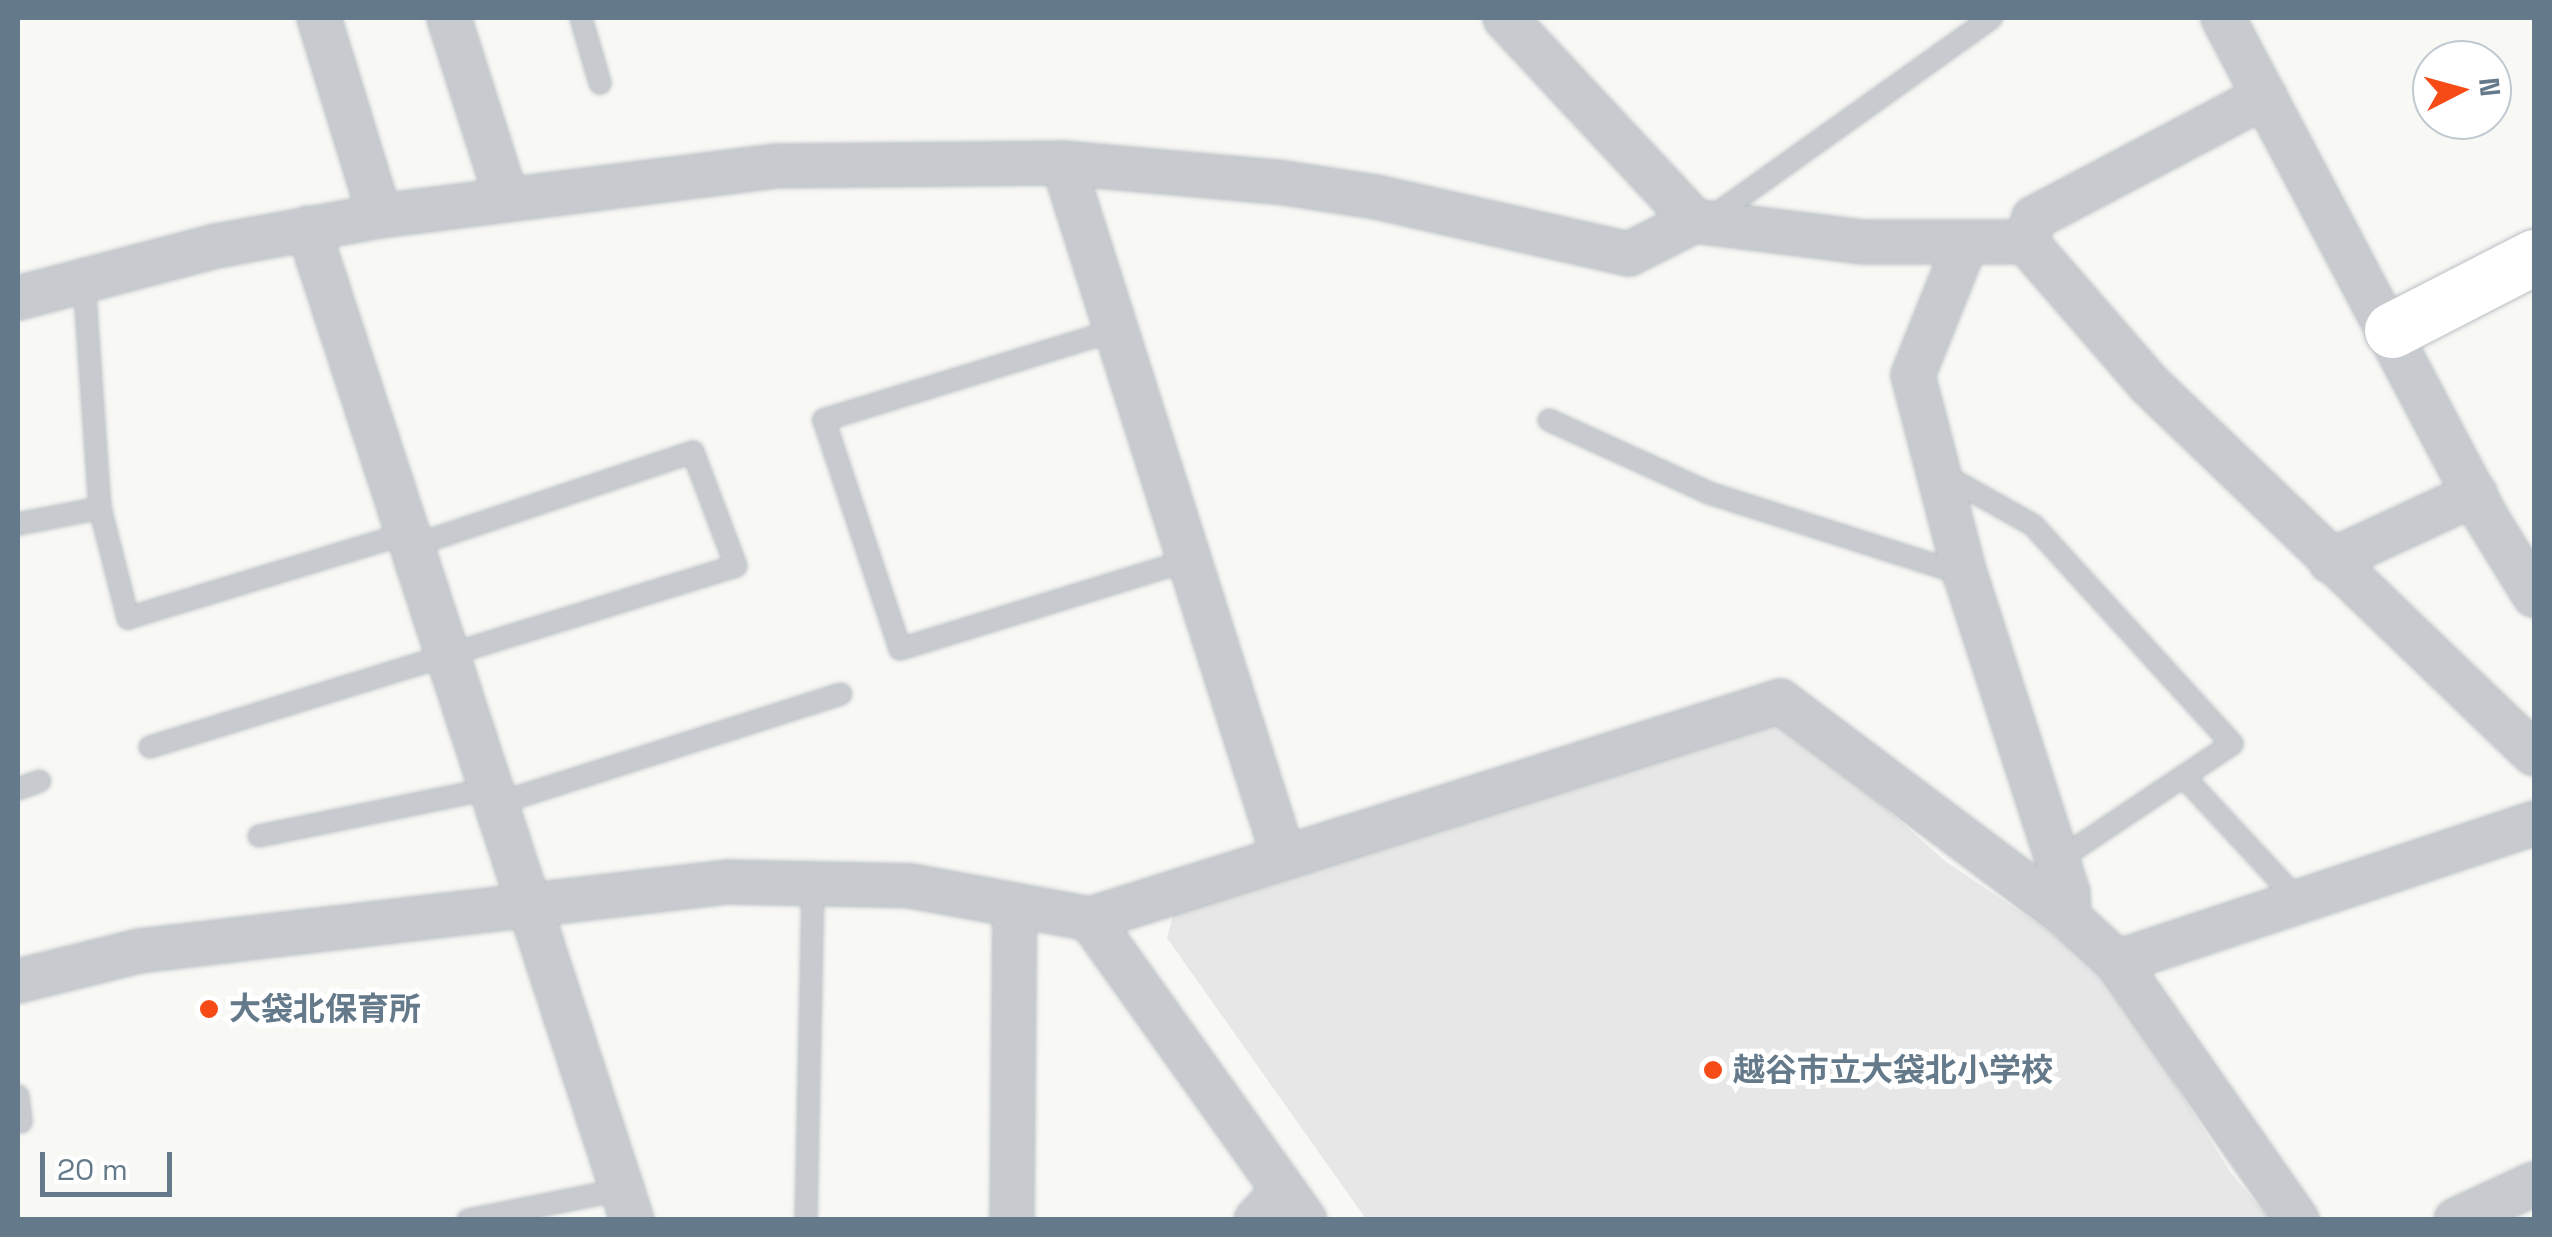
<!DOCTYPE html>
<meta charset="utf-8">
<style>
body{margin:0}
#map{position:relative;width:2552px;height:1237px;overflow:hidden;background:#f8f8f5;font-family:"Space Grotesk","Noto Sans JP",sans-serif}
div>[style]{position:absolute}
.built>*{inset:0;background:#e6e7e6}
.roads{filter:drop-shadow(0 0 2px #b9bfc3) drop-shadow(0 0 2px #b9bfc3)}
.lane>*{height:20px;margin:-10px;padding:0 10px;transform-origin:10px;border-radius:10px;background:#c7cbcf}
.street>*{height:42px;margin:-21px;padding:0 21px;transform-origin:21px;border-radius:21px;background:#c7cbcf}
.secondary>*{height:55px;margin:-27.5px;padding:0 27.5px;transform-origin:27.5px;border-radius:27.5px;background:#fff}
.dots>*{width:28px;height:28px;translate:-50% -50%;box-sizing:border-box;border:5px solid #fff;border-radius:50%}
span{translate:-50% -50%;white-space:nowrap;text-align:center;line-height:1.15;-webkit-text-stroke:10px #fff;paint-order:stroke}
.poi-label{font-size:32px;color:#647989;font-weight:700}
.left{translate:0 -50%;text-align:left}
.frame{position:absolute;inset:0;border:20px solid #647989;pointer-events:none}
.north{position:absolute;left:2412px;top:40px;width:100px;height:100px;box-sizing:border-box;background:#fff;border:2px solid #c1c9d0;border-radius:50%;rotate:84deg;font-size:28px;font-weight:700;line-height:40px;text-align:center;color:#647989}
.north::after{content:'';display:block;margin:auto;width:35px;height:45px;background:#f64a17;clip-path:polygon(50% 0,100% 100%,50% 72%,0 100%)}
.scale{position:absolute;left:40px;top:1152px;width:132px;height:45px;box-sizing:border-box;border:5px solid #647989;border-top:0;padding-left:12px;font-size:30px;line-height:35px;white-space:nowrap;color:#647989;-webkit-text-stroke:8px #fff;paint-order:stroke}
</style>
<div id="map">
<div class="built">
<i style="clip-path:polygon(1786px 720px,1945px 861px,2100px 966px,2231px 1173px,2269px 1219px,1366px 1219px,1167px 938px,1174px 911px)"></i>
</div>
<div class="roads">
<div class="lane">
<i style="left:581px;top:18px;width:68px;rotate:73.7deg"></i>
<i style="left:1708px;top:220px;width:348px;rotate:-35.5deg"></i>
<i style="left:84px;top:280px;width:229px;rotate:86deg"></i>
<i style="left:100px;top:508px;width:114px;rotate:75.7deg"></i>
<i style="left:128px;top:618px;width:289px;rotate:-16.9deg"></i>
<i style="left:1116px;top:330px;width:306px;rotate:162.9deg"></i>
<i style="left:824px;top:420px;width:241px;rotate:71.6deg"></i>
<i style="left:900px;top:649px;width:302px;rotate:-17.1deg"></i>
<i style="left:1549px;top:420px;width:176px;rotate:24.5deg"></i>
<i style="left:1709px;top:493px;width:267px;rotate:17.7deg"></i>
<i style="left:1942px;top:474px;width:104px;rotate:29.3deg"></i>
<i style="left:2033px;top:525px;width:296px;rotate:47.7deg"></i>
<i style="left:2232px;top:744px;width:209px;rotate:146.3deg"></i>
<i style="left:18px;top:524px;width:84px;rotate:-11deg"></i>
<i style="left:150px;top:747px;width:613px;rotate:-17.16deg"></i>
<i style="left:736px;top:566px;width:122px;rotate:-110.7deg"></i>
<i style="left:693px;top:452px;width:299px;rotate:161.5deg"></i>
<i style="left:2184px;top:777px;width:169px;rotate:47.2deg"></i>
<i style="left:18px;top:789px;width:23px;rotate:-20deg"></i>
<i style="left:493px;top:805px;width:365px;rotate:-17.7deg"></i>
<i style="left:259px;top:836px;width:234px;rotate:-11.6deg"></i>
<i style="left:18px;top:1096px;width:26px;rotate:83deg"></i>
<i style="left:468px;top:1220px;width:159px;rotate:-11.2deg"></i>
<i style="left:806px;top:1220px;width:340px;rotate:-88.8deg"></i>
</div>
<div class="street">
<i style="left:319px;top:18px;width:207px;rotate:72.9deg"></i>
<i style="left:449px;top:18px;width:188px;rotate:72.3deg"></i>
<i style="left:1505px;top:18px;width:277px;rotate:47deg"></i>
<i style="left:1694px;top:221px;width:169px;rotate:7.1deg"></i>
<i style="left:1862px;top:242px;width:164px"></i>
<i style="left:2026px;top:242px;width:186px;rotate:49.1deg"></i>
<i style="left:2148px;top:383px;width:535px;rotate:43.86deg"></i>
<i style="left:2223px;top:18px;width:564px;rotate:62.21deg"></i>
<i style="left:2486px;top:517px;width:92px;rotate:58.4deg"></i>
<i style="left:1063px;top:163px;width:729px;rotate:72.36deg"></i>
<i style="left:308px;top:228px;width:1044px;rotate:71.91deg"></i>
<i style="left:2026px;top:242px;width:25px;rotate:-72deg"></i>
<i style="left:2034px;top:218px;width:261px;rotate:-27.8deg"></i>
<i style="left:1965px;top:245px;width:140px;rotate:111.8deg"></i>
<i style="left:1913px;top:375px;width:206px;rotate:75.4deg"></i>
<i style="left:1965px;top:574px;width:335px;rotate:72.1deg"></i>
<i style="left:2068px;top:893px;width:25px;rotate:88deg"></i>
<i style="left:18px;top:298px;width:205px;rotate:-14.7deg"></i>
<i style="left:216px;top:246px;width:167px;rotate:-10.4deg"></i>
<i style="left:380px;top:216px;width:399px;rotate:-7.2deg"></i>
<i style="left:776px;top:166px;width:287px;rotate:-0.6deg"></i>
<i style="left:1063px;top:163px;width:216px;rotate:5.1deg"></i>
<i style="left:1278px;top:182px;width:99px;rotate:8.7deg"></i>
<i style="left:1376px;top:197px;width:259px;rotate:12.7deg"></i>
<i style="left:1629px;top:254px;width:73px;rotate:-26.9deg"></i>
<i style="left:2330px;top:561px;width:160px;rotate:-24.8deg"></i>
<i style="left:1090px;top:919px;width:370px;rotate:54.5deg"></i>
<i style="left:2117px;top:962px;width:440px;rotate:-18.4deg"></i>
<i style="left:18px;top:981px;width:125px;rotate:-13.9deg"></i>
<i style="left:139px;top:951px;width:592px;rotate:-6.69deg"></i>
<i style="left:727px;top:882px;width:184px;rotate:1.2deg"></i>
<i style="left:911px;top:886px;width:182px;rotate:10.4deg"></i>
<i style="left:1090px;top:919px;width:724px;rotate:-17.53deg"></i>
<i style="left:1780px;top:701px;width:361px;rotate:36.9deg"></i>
<i style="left:2069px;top:918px;width:65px;rotate:42.5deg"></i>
<i style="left:2117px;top:962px;width:315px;rotate:55.1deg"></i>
<i style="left:1012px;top:1220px;width:315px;rotate:-89.5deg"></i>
<i style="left:1256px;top:1220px;width:38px;rotate:-47deg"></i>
<i style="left:2456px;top:1220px;width:86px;rotate:-24.8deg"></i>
</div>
<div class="secondary">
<i style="left:2392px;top:330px;width:160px;rotate:-27.2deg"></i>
</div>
</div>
<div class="dots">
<i style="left:209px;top:1009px;background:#f64a17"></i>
<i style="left:1713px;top:1070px;background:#f64a17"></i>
</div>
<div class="poi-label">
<span class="left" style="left:229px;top:1009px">大袋北保育所</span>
<span class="left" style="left:1733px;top:1070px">越谷市立大袋北小学校</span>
</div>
<div class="frame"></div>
<div class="north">N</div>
<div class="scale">20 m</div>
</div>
